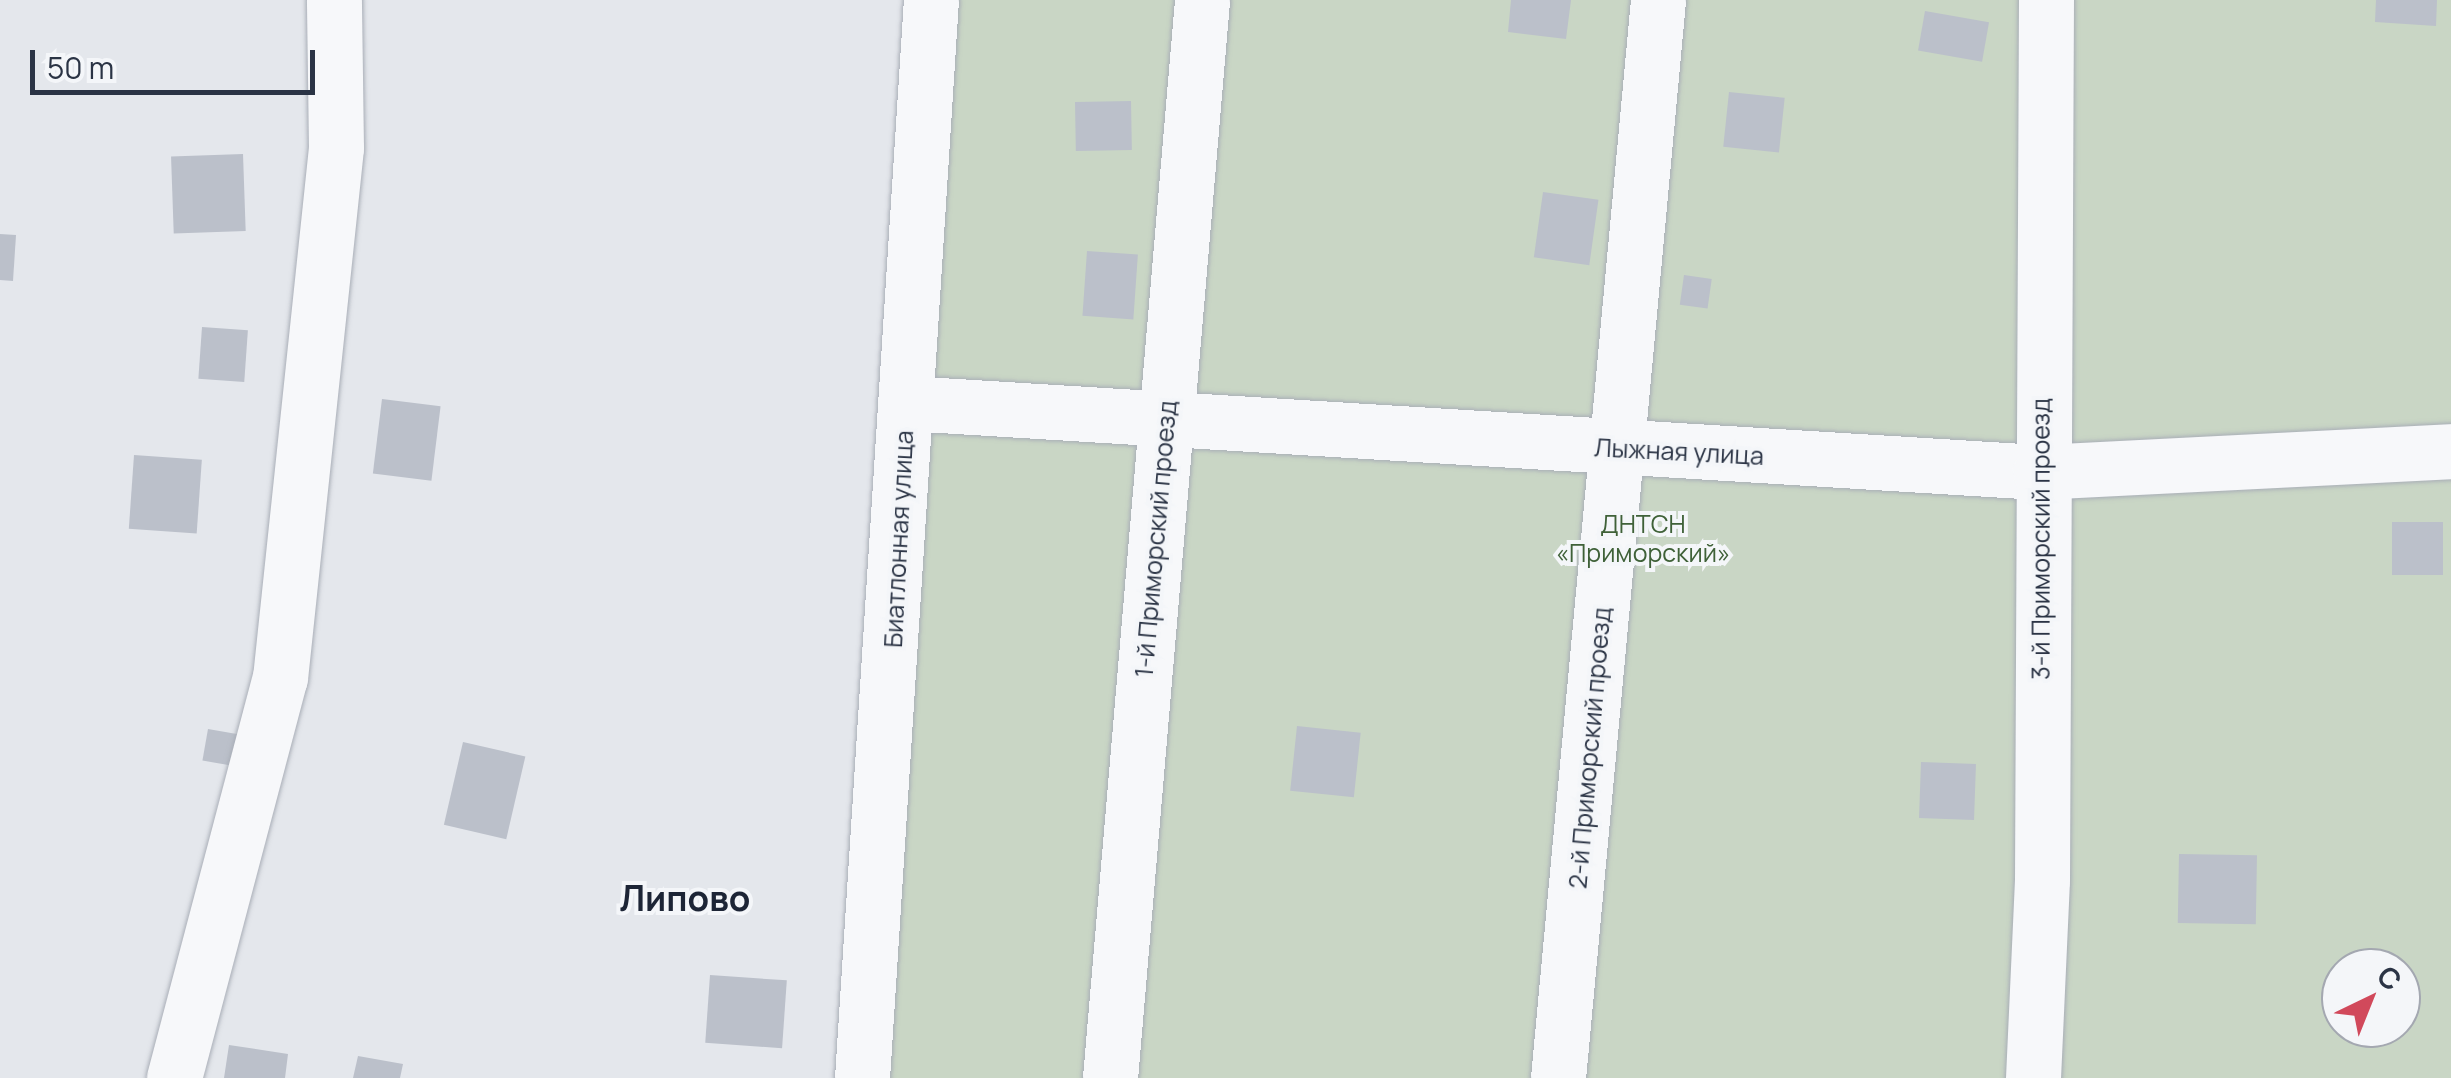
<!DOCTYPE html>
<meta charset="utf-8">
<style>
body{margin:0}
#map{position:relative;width:2451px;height:1078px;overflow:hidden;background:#e4e7ec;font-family:Manrope,sans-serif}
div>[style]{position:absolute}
.green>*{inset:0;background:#c9d6c5}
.building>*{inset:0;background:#bbc0ca;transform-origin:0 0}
.roads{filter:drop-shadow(0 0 2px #a9aeb7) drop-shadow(0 0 2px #a9aeb7)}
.minor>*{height:55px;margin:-27.5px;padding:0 27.5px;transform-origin:27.5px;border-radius:27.5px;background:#f7f8fa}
span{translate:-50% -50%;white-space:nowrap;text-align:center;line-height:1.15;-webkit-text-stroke:8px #f4f6f9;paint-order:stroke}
.street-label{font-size:25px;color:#2b3445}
.park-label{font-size:25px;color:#3f6138}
.district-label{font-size:35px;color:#1d2536;font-weight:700}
.north{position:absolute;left:2321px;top:948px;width:100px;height:100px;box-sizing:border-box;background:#f4f6f9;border:2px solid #a4a8b1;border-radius:50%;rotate:43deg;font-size:28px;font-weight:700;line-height:40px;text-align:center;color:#2b3445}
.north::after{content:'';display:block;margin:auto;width:35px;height:45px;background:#d1495b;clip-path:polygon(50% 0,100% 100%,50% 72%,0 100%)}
.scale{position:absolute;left:30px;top:50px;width:285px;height:45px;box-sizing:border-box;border:5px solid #2b3445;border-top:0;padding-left:12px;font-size:30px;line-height:35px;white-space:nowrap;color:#2b3445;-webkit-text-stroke:8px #f4f6f9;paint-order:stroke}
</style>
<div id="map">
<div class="green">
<i style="clip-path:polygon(evenodd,908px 0,2451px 0,2451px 1078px,835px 1078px,908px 0,2341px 968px,2401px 968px,2401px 1028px,2341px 1028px,2341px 968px)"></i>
</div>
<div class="building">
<i style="clip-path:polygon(1511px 0,1571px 0,1566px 39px,1508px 32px)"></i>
<i style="clip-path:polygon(2376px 0,2437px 0,2436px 26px,2375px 22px)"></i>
<i style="left:1925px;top:11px;width:65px;height:40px;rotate:10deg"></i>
<i style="left:1729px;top:92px;width:56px;height:55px;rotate:6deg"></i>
<i style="left:1131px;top:101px;width:49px;height:56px;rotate:89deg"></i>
<i style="left:243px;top:154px;width:77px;height:72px;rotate:88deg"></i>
<i style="left:1543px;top:192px;width:56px;height:66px;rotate:8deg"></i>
<i style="clip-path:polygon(0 234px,16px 235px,13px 281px,0 280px)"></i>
<i style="left:1087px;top:251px;width:51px;height:65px;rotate:4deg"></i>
<i style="left:1684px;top:275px;width:28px;height:30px;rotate:8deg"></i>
<i style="left:202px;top:327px;width:46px;height:52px;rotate:4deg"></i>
<i style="left:382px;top:399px;width:59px;height:75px;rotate:7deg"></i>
<i style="left:134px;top:455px;width:68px;height:74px;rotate:4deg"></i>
<i style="left:2392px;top:522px;width:51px;height:53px"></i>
<i style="left:1297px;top:726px;width:64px;height:65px;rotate:6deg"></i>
<i style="left:208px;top:729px;width:35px;height:32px;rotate:10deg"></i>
<i style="left:463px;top:742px;width:64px;height:85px;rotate:13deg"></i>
<i style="left:1921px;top:762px;width:55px;height:56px;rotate:2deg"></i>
<i style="left:2179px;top:854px;width:78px;height:69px;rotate:1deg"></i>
<i style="left:710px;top:975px;width:77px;height:68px;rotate:4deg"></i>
<i style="clip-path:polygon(2401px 979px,2408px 980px,2406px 1033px,2360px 1031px,2401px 1028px)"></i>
<i style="clip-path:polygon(229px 1045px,288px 1054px,285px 1078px,224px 1078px)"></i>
<i style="clip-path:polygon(358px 1056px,403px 1064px,400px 1078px,353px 1078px)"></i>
</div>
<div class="roads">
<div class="minor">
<i style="left:907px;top:403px;width:1135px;rotate:3.49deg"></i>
<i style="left:2040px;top:472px;width:412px;rotate:-2.9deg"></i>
<i style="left:174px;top:1078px;width:414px;rotate:-75.2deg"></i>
<i style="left:280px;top:678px;width:533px;rotate:-83.97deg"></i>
<i style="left:336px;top:148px;width:148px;rotate:-90.8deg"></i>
<i style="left:862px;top:1078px;width:1080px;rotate:-86.34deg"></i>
<i style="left:1110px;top:1078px;width:1082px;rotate:-85.12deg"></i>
<i style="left:1558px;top:1078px;width:1083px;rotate:-84.7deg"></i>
<i style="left:2033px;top:1078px;width:198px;rotate:-87.4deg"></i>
<i style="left:2042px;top:880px;width:880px;rotate:-89.74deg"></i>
</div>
</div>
<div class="street-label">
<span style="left:1679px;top:452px;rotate:3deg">Лыжная улица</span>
<span style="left:899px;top:539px;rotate:-87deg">Биатлонная улица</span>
<span style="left:1156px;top:539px;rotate:-85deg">1-й Приморский проезд</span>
<span style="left:2041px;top:539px;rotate:-90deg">3-й Приморский проезд</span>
<span style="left:1590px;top:748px;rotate:-85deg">2-й Приморский проезд</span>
</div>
<div class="park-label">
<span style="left:1643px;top:539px">ДНТСН<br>«Приморский»</span>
</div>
<div class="district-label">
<span style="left:685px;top:898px">Липово</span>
</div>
<div class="north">С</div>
<div class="scale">50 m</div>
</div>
